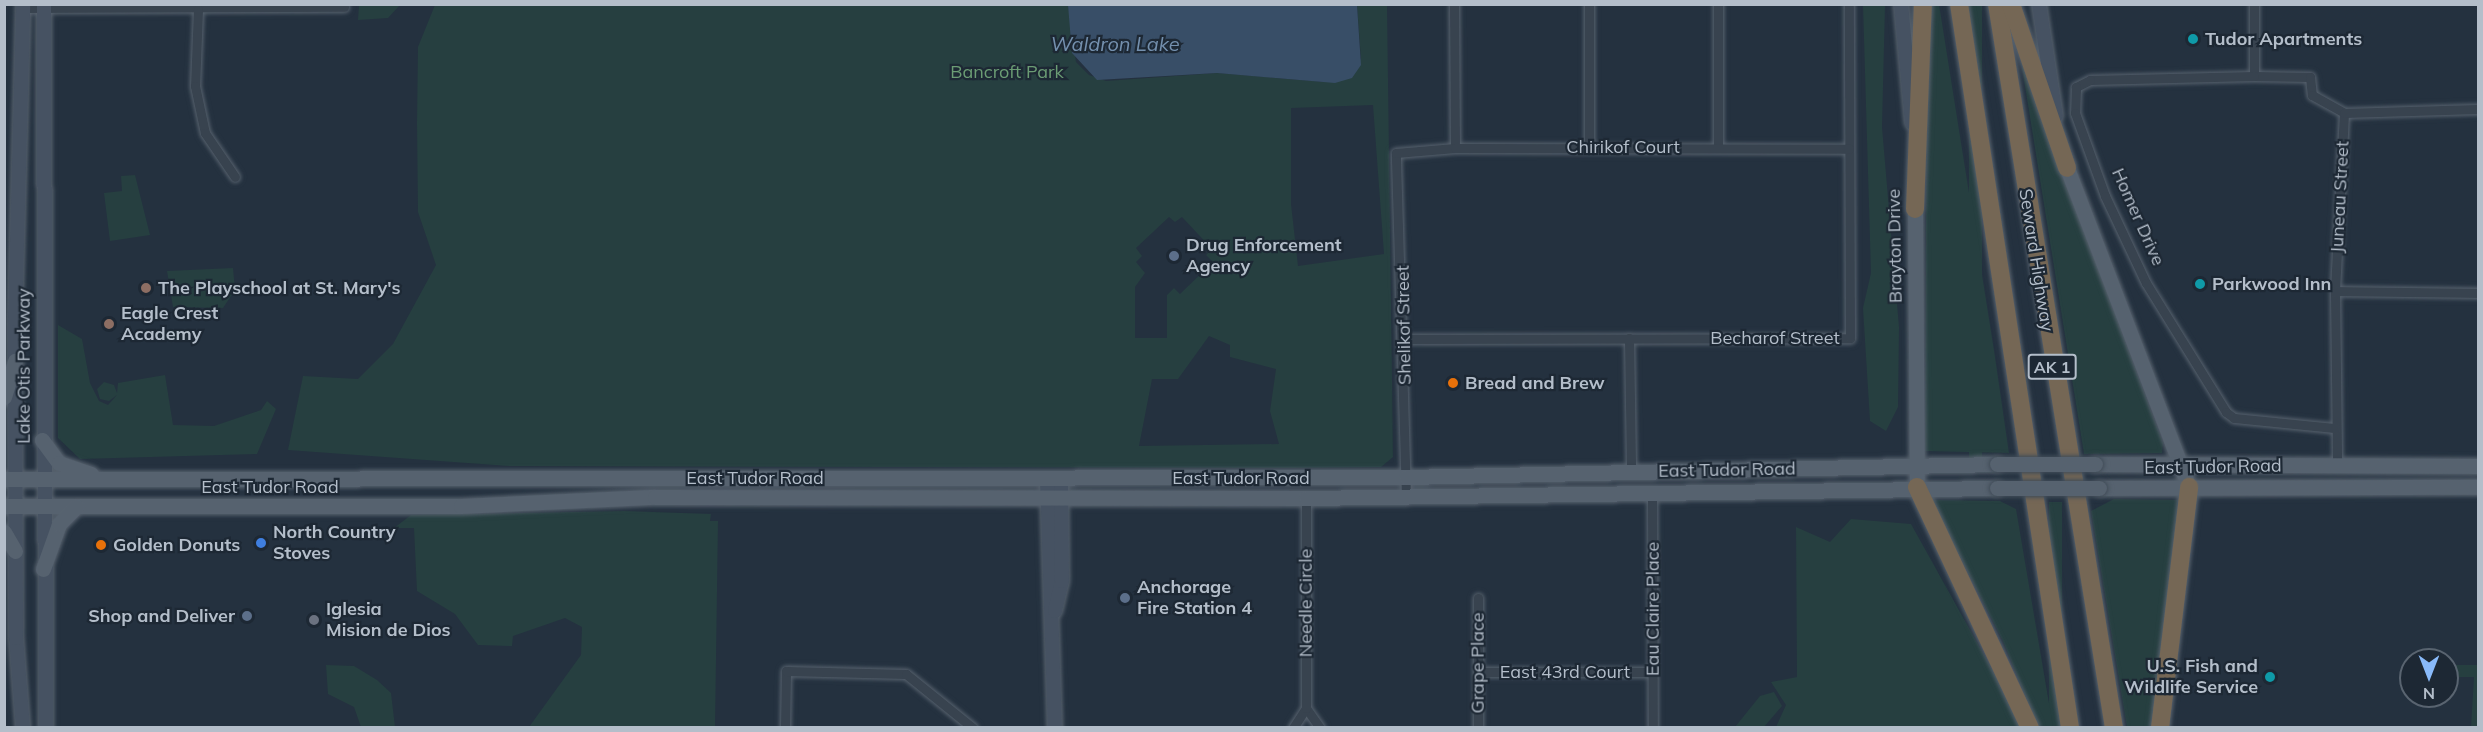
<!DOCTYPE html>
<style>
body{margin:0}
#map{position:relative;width:2483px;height:732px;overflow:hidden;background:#24313f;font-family:Mulish,sans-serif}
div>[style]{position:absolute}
.green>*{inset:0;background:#263f40;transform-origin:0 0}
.water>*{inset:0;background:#384e67}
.roads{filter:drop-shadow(0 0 2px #56616d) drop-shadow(0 0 2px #56616d)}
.street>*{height:9px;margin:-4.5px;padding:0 4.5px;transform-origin:4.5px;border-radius:4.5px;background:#38434f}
.secondary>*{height:14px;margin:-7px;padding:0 7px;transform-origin:7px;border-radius:7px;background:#465262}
.primary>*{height:15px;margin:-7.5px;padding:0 7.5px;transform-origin:7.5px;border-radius:7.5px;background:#56626f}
.highway>*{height:18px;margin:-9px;padding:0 9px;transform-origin:9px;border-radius:9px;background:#756755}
.bridges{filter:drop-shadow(0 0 2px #414c58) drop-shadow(0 0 2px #414c58)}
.primary-bridge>*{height:15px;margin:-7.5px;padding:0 7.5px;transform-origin:7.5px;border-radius:7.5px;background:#56626f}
.dots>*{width:16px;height:16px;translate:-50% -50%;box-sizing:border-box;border:3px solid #1d2834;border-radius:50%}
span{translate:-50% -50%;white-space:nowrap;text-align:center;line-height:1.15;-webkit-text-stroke:4.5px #1d2834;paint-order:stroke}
.shield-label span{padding:2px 4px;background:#1d2834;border:2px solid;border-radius:4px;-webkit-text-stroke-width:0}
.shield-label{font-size:16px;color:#b4beca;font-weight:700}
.poi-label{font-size:18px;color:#b4beca;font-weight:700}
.left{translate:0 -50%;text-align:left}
.right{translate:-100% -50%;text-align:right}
.park-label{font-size:18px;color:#6b9c74}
.street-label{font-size:18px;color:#b4beca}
.water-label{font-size:20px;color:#7490ae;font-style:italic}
.frame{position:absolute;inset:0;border:6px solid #b4beca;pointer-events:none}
.north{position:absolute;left:2399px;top:648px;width:60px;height:60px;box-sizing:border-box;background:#1d2834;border:2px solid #596470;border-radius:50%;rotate:180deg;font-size:16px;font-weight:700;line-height:24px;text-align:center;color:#b4beca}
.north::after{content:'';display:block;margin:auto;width:21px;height:27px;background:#89bafa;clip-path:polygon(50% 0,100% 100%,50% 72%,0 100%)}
</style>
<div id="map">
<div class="green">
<i style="clip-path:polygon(1939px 4px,1994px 350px,2009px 453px,1925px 451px,1927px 5px)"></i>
<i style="clip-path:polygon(359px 5px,359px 4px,400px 5px,388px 18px,358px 20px)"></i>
<i style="clip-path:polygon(evenodd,435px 5px,1068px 5px,1076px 62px,1089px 75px,1106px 81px,1217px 73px,1325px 82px,1361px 59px,1357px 5px,1387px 5px,1393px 457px,1381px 467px,1293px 468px,509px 466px,288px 450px,303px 376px,358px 379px,393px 344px,436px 265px,418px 212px,417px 123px,418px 47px,435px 5px,1373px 105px,1384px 254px,1298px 266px,1291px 204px,1291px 108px,1373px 105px,435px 5px,1169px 217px,1175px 222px,1182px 217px,1212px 249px,1206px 255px,1213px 262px,1180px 294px,1174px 288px,1167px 295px,1167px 338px,1135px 338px,1135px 287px,1145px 273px,1136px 262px,1142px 256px,1136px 248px,1169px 217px,435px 5px,1209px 336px,1230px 345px,1230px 357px,1276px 369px,1270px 411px,1279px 444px,1139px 446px,1152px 379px,1178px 379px,1209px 336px)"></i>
<i style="clip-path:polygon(1863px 5px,1885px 5px,1882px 127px,1899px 327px,1898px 407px,1886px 431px,1870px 421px,1863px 308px,1871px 273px)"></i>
<i style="left:1969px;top:5px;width:13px;height:456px"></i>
<i style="clip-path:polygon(2021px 61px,2163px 443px,2162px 453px,2084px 454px)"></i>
<i style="clip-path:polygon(135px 175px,150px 235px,110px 241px,104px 193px,122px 191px,121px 176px)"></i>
<i style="clip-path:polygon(233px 268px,235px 290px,223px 308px,173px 307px,167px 271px)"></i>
<i style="clip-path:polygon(58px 325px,82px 339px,90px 383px,99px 401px,108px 405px,117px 395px,109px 401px,100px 399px,97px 389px,104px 382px,114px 385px,117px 393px,118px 383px,165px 375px,173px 425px,214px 426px,261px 410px,267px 401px,276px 409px,257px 454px,80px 459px,58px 438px)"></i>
<i style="clip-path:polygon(2114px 499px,2179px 500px,2153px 727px,2127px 727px,2091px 511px)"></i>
<i style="clip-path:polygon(1931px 500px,2000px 501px,2016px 509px,2053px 727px,2038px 727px,2003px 641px)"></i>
<i style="left:2049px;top:502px;width:13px;height:228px"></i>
<i style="clip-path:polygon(625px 511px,711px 514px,710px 521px,718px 521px,715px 727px,529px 727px,581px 655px,582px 627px,565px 618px,513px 636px,512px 646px,478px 645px,455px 614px,417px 591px,414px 528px,394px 528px,411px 515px)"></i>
<i style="clip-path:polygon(1851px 519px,1911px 524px,2024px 727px,1776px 727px,1786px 705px,1771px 682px,1797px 677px,1796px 527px,1830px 542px)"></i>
<i style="clip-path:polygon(326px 665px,354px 666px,377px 680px,391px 693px,395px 727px,361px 727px,354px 707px,328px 694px)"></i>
<i style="clip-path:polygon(2447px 665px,2478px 665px,2478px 727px,2471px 727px,2474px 677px,2447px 677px)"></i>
<i style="clip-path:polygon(1774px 692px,1782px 706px,1764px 727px,1735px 727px,1760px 696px)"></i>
</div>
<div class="water">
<i style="clip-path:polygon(1068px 5px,1357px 5px,1361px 65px,1352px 78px,1335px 83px,1217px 73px,1097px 80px,1072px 53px)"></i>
</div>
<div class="roads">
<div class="street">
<i style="left:1454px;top:4px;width:144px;rotate:89.6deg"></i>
<i style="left:1589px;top:4px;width:143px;rotate:90deg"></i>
<i style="left:1718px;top:4px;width:142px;rotate:90deg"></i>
<i style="left:2254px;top:4px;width:72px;rotate:90deg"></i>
<i style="left:2254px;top:76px;width:56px;rotate:1deg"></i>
<i style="left:2310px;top:77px;width:18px;rotate:84deg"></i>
<i style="left:2312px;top:95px;width:37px;rotate:29deg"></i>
<i style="left:2344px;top:113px;width:178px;rotate:92.9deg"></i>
<i style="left:2335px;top:291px;width:175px;rotate:89.3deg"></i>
<i style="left:23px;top:8px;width:321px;rotate:-0.2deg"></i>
<i style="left:198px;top:9px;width:77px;rotate:92.2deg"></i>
<i style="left:195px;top:86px;width:48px;rotate:78deg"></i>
<i style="left:205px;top:133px;width:53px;rotate:55.7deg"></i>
<i style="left:2254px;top:76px;width:164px;rotate:178.6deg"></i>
<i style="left:2090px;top:80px;width:16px;rotate:153deg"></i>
<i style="left:2076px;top:87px;width:26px;rotate:92deg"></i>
<i style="left:2075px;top:113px;width:88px;rotate:70.1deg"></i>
<i style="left:2105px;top:196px;width:96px;rotate:64.8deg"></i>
<i style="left:2146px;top:283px;width:152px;rotate:58.2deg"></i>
<i style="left:2226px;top:412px;width:10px;rotate:37deg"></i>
<i style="left:2234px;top:418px;width:101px;rotate:5.7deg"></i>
<i style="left:2344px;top:113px;width:134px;rotate:-1.7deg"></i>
<i style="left:2335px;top:291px;width:143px;rotate:0.8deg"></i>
<i style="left:1629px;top:338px;width:134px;rotate:89.1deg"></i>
<i style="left:1402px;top:339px;width:448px;rotate:-0.1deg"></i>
<i style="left:1850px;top:338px;width:334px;rotate:-90.2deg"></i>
<i style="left:1652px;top:491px;width:237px;rotate:89.8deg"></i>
<i style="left:1406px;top:497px;width:344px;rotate:-91.7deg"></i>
<i style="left:1396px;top:153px;width:59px;rotate:-4.8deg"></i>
<i style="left:1455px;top:148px;width:394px;rotate:0.1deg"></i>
<i style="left:1478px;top:598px;width:130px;rotate:90deg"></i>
<i style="left:1478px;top:672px;width:175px"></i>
<i style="left:1306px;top:708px;width:24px;rotate:55deg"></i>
<i style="left:785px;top:728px;width:57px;rotate:-89deg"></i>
<i style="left:786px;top:671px;width:120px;rotate:1.4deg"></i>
<i style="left:906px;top:674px;width:86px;rotate:38.9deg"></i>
<i style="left:1293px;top:728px;width:24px;rotate:-57deg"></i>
<i style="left:1306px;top:708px;width:210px;rotate:-90deg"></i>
</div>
<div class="secondary">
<i style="left:44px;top:4px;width:724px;rotate:89.84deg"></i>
<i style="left:1901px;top:4px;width:119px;rotate:84.7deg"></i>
<i style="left:2039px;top:4px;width:113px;rotate:81.4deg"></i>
<i style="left:1047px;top:478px;width:250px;rotate:88.2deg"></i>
<i style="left:1055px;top:611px;width:31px;rotate:-77deg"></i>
<i style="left:1062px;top:581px;width:103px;rotate:-90.6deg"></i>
<i style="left:23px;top:728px;width:90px;rotate:-94.4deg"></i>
<i style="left:16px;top:638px;width:319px;rotate:-90.2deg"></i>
<i style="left:15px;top:319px;width:315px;rotate:-88.5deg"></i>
</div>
<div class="primary">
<i style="left:2067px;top:168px;width:342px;rotate:69.1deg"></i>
<i style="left:1915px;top:209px;width:278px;rotate:89.6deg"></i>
<i style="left:4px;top:397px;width:38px;rotate:-73deg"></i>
<i style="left:42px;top:440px;width:29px;rotate:54deg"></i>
<i style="left:59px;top:463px;width:34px;rotate:19deg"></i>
<i style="left:2095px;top:464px;width:383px;rotate:0.3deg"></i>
<i style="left:4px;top:479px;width:1402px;rotate:-0.08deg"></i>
<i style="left:1406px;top:477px;width:591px;rotate:-1.26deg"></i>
<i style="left:2099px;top:488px;width:379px;rotate:-0.2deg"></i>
<i style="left:4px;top:506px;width:457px"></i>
<i style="left:461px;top:506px;width:194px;rotate:-2.7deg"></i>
<i style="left:655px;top:497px;width:651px;rotate:0.09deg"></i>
<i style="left:1306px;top:498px;width:691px;rotate:-0.83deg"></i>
<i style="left:4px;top:532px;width:22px;rotate:60deg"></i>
<i style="left:43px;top:569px;width:48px;rotate:-70.4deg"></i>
<i style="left:59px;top:524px;width:25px;rotate:-45deg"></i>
</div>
<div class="highway">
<i style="left:1959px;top:4px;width:732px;rotate:81.28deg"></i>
<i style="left:1997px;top:4px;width:733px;rotate:80.82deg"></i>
<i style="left:2011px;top:4px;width:173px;rotate:71.1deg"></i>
<i style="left:1915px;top:209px;width:205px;rotate:-87.8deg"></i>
<i style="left:1917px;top:487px;width:266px;rotate:64.9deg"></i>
<i style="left:2160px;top:728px;width:243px;rotate:-83.1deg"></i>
</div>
</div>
<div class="bridges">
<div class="primary-bridge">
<i style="left:1997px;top:464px;width:98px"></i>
<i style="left:1997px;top:488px;width:102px"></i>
</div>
</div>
<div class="dots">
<i style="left:2193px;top:39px;background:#0f9aa8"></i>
<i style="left:1174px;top:256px;background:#5c6f8a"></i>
<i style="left:2200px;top:284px;background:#0f9aa8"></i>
<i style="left:146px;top:288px;background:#8d6e63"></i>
<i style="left:109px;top:324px;background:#8d6e63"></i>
<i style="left:1453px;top:383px;background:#e8710a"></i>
<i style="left:261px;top:543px;background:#3f7fe0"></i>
<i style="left:101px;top:545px;background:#e8710a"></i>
<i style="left:1125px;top:598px;background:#5c6f8a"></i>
<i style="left:247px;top:616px;background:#5c6f8a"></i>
<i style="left:314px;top:620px;background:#6b7280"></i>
<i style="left:2270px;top:677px;background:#0f9aa8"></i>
</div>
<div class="shield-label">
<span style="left:2052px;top:367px">AK 1</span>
</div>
<div class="poi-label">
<span class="left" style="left:2205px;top:39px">Tudor Apartments</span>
<span class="left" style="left:1186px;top:256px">Drug Enforcement<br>Agency</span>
<span class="left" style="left:2212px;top:284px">Parkwood Inn</span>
<span class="left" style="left:158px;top:288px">The Playschool at St. Mary's</span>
<span class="left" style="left:121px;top:324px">Eagle Crest<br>Academy</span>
<span class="left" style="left:1465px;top:383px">Bread and Brew</span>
<span class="left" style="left:273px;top:543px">North Country<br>Stoves</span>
<span class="left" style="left:113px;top:545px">Golden Donuts</span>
<span class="left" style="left:1137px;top:598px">Anchorage<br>Fire Station 4</span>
<span class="left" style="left:326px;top:620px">Iglesia<br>Mision de Dios</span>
<span class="right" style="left:235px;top:616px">Shop and Deliver</span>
<span class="right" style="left:2258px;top:677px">U.S. Fish and<br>Wildlife Service</span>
</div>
<div class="park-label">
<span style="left:1007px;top:72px">Bancroft Park</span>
</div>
<div class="street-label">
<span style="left:1623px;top:147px">Chirikof Court</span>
<span style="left:2340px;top:197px;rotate:-87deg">Juneau Street</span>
<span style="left:2138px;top:217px;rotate:66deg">Homer Drive</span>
<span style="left:1895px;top:246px;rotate:-91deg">Brayton Drive</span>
<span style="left:2036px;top:260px;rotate:81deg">Seward Highway</span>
<span style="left:1404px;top:325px;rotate:-91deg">Shelikof Street</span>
<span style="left:1775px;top:338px">Becharof Street</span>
<span style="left:24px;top:366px;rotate:-90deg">Lake Otis Parkway</span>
<span style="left:2213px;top:467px;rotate:-1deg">East Tudor Road</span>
<span style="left:1727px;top:470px;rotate:-1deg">East Tudor Road</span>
<span style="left:755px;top:478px">East Tudor Road</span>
<span style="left:1241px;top:478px">East Tudor Road</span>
<span style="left:270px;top:487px">East Tudor Road</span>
<span style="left:1306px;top:603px;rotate:-90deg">Needle Circle</span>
<span style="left:1653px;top:609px;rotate:-90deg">Eau Claire Place</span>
<span style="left:1478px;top:663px;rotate:-90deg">Grape Place</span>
<span style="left:1565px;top:672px">East 43rd Court</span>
</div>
<div class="water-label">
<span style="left:1115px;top:43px">Waldron Lake</span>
</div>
<div class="frame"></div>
<div class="north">N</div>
</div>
